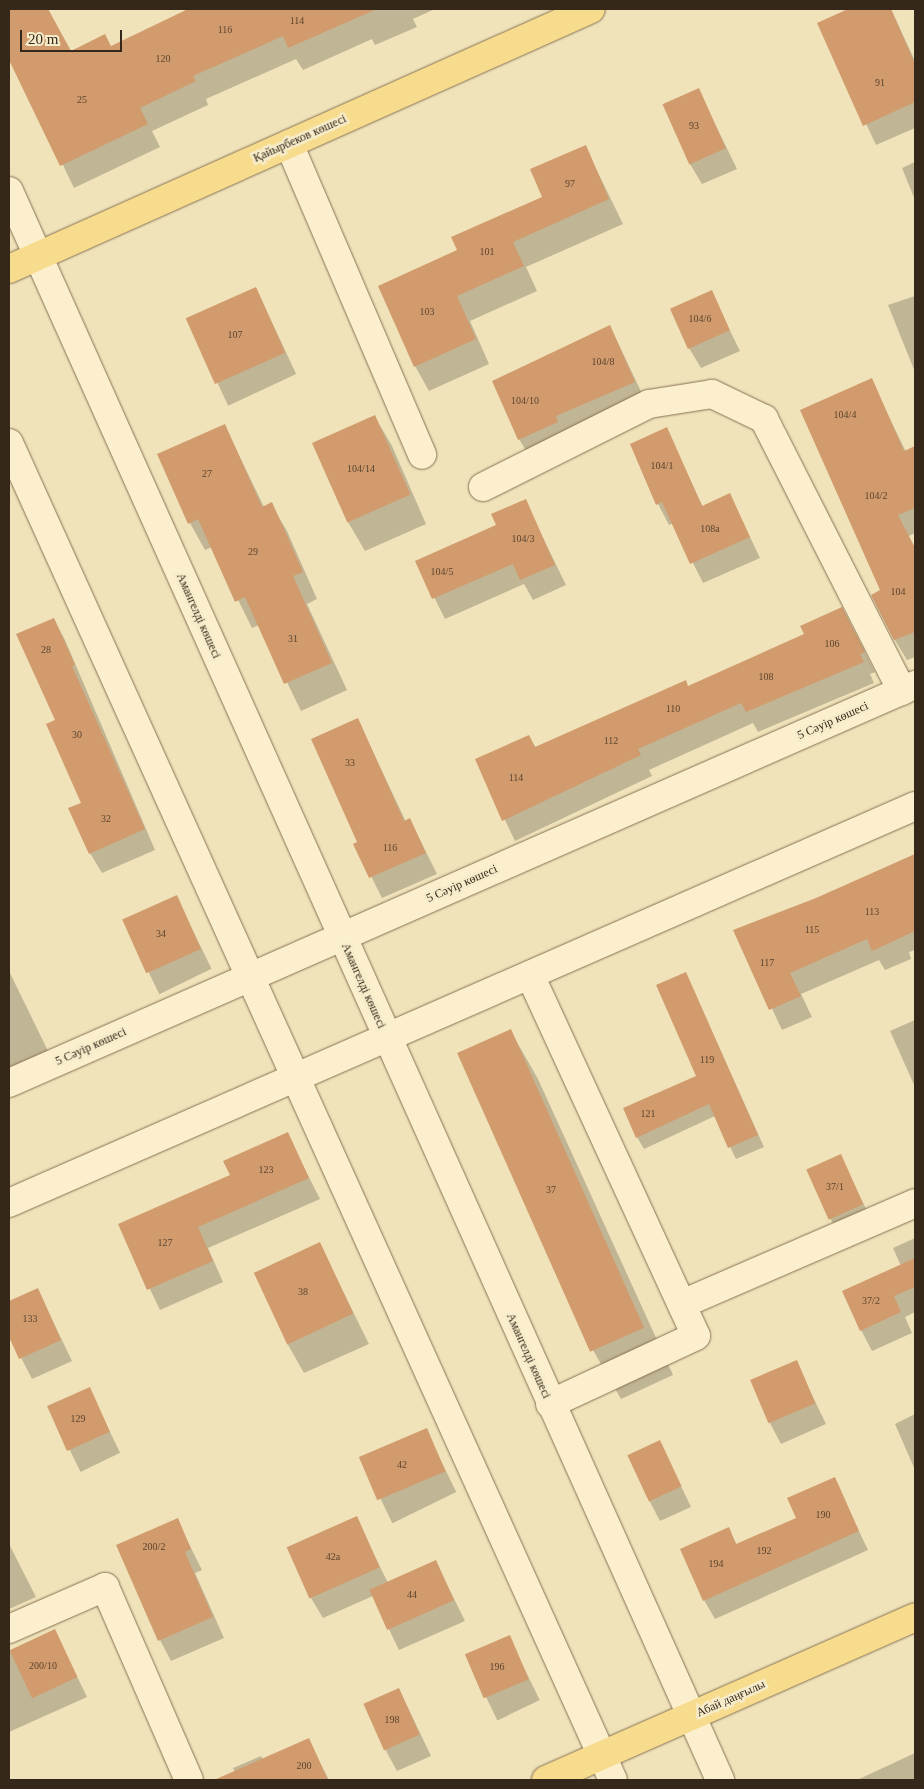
<!DOCTYPE html>
<meta charset="utf-8">
<style>
body{margin:0}
#map{position:relative;width:924px;height:1789px;overflow:hidden;background:#f0e3ba;font-family:Georgia,serif}
div>[style]{position:absolute}
.shadow>*{inset:0;background:#0003;transform-origin:0 0}
.building>*{inset:0;background:#d19b6d;transform-origin:0 0}
.roads{filter:drop-shadow(0 0 1px #877253) drop-shadow(0 0 1px #877253)}
.minor>*{height:28px;margin:-14px;padding:0 14px;transform-origin:14px;border-radius:14px;background:#fbefcd}
.major>*{height:28px;margin:-14px;padding:0 14px;transform-origin:14px;border-radius:14px;background:#f8dc8d}
span{translate:-50% -50%;white-space:nowrap;text-align:center;line-height:1.15;-webkit-text-stroke:5px #f7ecca;paint-order:stroke}
.number-label{font-size:10px;color:#5c452f}
.number-label span{-webkit-text-stroke-width:0}
.street-label{font-size:12px;color:#35281a}
.frame{position:absolute;inset:0;border:10px solid #35281a;pointer-events:none}
.scale{position:absolute;left:20px;top:30px;width:102px;height:22px;box-sizing:border-box;border:2px solid #35281a;border-top:0;padding-left:6px;font-size:15px;line-height:18px;white-space:nowrap;color:#35281a;-webkit-text-stroke:4px #f7ecca;paint-order:stroke}
</style>
<div id="map">
<div class="shadow">
<i style="clip-path:polygon(9px 9px,48px 9px,71px 52px,111px 47px,191px 9px,234px 9px,236px 15px,250px 9px,435px 9px,413px 19px,417px 27px,375px 45px,372px 39px,303px 70px,296px 59px,206px 99px,208px 105px,152px 131px,160px 147px,74px 188px,9px 53px)"></i>
<i style="clip-path:polygon(851px 9px,891px 9px,915px 61px,915px 128px,876px 145px,819px 23px)"></i>
<i style="clip-path:polygon(698px 89px,737px 169px,702px 184px,690px 164px)"></i>
<i style="clip-path:polygon(585px 146px,623px 224px,526px 267px,537px 291px,470px 321px,489px 364px,429px 391px,415px 366px,458px 251px,543px 197px)"></i>
<i style="clip-path:polygon(915px 162px,915px 200px,902px 168px)"></i>
<i style="left:256px;top:288px;width:95px;height:75px;rotate:65deg"></i>
<i style="clip-path:polygon(711px 292px,740px 351px,701px 368px,689px 348px)"></i>
<i style="clip-path:polygon(915px 296px,915px 372px,888px 305px)"></i>
<i style="clip-path:polygon(610px 326px,646px 402px,531px 459px,519px 439px)"></i>
<i style="clip-path:polygon(871px 380px,906px 452px,911px 449px,915px 456px,915px 533px,909px 536px,915px 548px,915px 657px,907px 660px,895px 640px,882px 591px)"></i>
<i style="clip-path:polygon(375px 417px,392px 446px,426px 524px,365px 551px,348px 522px,314px 443px)"></i>
<i style="clip-path:polygon(225px 426px,264px 507px,271px 504px,287px 531px,317px 599px,307px 604px,347px 690px,301px 711px,259px 625px,252px 628px,212px 547px,205px 550px,190px 523px)"></i>
<i style="clip-path:polygon(666px 429px,703px 507px,730px 495px,760px 558px,703px 583px,673px 523px,669px 525px,658px 504px,631px 445px)"></i>
<i style="clip-path:polygon(525px 501px,566px 585px,533px 600px,524px 584px,445px 619px,416px 561px,497px 525px)"></i>
<i style="clip-path:polygon(54px 619px,65px 640px,155px 850px,102px 873px,90px 853px,82px 804px,56px 720px)"></i>
<i style="clip-path:polygon(853px 629px,875px 672px,870px 674px,874px 683px,758px 732px,753px 723px,649px 770px,652px 776px,515px 841px,476px 760px,529px 736px,536px 748px,689px 687px,806px 635px)"></i>
<i style="clip-path:polygon(358px 720px,406px 822px,410px 820px,437px 874px,382px 898px,355px 844px,359px 842px)"></i>
<i style="clip-path:polygon(915px 854px,915px 950px,909px 952px,911px 959px,885px 970px,879px 960px,801px 994px,812px 1017px,782px 1030px,735px 930px,817px 899px)"></i>
<i style="left:176px;top:896px;width:81px;height:58px;rotate:64deg"></i>
<i style="clip-path:polygon(9px 971px,49px 1053px,9px 1070px)"></i>
<i style="clip-path:polygon(686px 974px,764px 1147px,736px 1159px,715px 1116px,644px 1149px,637px 1137px,698px 1076px)"></i>
<i style="clip-path:polygon(915px 1020px,915px 1087px,890px 1031px)"></i>
<i style="clip-path:polygon(510px 1030px,538px 1079px,673px 1375px,621px 1399px,593px 1350px)"></i>
<i style="clip-path:polygon(287px 1134px,320px 1199px,208px 1248px,223px 1282px,160px 1310px,119px 1225px,231px 1176px)"></i>
<i style="clip-path:polygon(840px 1156px,874px 1225px,842px 1239px,830px 1218px)"></i>
<i style="clip-path:polygon(915px 1238px,915px 1312px,905px 1317px,912px 1333px,872px 1351px,861px 1330px,901px 1266px,893px 1248px)"></i>
<i style="clip-path:polygon(319px 1243px,369px 1344px,304px 1373px,287px 1343px)"></i>
<i style="clip-path:polygon(38px 1290px,72px 1361px,32px 1379px,9px 1334px,9px 1303px)"></i>
<i style="clip-path:polygon(796px 1362px,826px 1424px,781px 1444px,770px 1423px)"></i>
<i style="left:89px;top:1389px;width:71px;height:44px;rotate:64deg"></i>
<i style="clip-path:polygon(915px 1414px,915px 1470px,895px 1424px)"></i>
<i style="left:426px;top:1430px;width:69px;height:71px;rotate:64deg"></i>
<i style="clip-path:polygon(660px 1442px,691px 1507px,660px 1521px,649px 1500px)"></i>
<i style="clip-path:polygon(834px 1479px,868px 1550px,715px 1619px,704px 1600px,728px 1529px,737px 1545px,798px 1519px)"></i>
<i style="clip-path:polygon(356px 1518px,388px 1583px,436px 1562px,465px 1621px,399px 1650px,373px 1596px,323px 1618px,311px 1598px)"></i>
<i style="clip-path:polygon(177px 1520px,202px 1570px,195px 1573px,224px 1638px,171px 1661px,160px 1640px)"></i>
<i style="clip-path:polygon(9px 1544px,36px 1597px,9px 1609px)"></i>
<i style="clip-path:polygon(55px 1631px,87px 1697px,9px 1732px,9px 1651px)"></i>
<i style="left:509px;top:1637px;width:70px;height:47px;rotate:64deg"></i>
<i style="clip-path:polygon(399px 1689px,431px 1756px,397px 1771px,386px 1751px)"></i>
<i style="clip-path:polygon(308px 1739px,329px 1780px,239px 1780px,233px 1768px,261px 1756px,263px 1760px)"></i>
<i style="clip-path:polygon(915px 1753px,915px 1780px,857px 1780px)"></i>
</div>
<div class="building">
<i style="clip-path:polygon(9px 9px,48px 9px,71px 51px,105px 34px,111px 46px,188px 9px,377px 9px,288px 48px,283px 36px,193px 76px,196px 81px,140px 108px,148px 124px,60px 166px,9px 60px)"></i>
<i style="clip-path:polygon(848px 9px,891px 9px,915px 64px,915px 102px,863px 126px,817px 23px)"></i>
<i style="left:699px;top:88px;width:66px;height:40px;rotate:66deg"></i>
<i style="clip-path:polygon(586px 145px,609px 199px,513px 242px,524px 266px,457px 296px,476px 339px,414px 367px,378px 286px,457px 250px,451px 237px,542px 197px,530px 169px)"></i>
<i style="left:256px;top:287px;width:72px;height:77px;rotate:66deg"></i>
<i style="left:712px;top:290px;width:44px;height:46px;rotate:66deg"></i>
<i style="clip-path:polygon(610px 325px,635px 382px,556px 416px,558px 422px,518px 440px,492px 381px)"></i>
<i style="clip-path:polygon(872px 378px,904px 451px,915px 446px,915px 508px,898px 515px,915px 548px,915px 632px,894px 640px,871px 595px,880px 590px,800px 410px)"></i>
<i style="left:375px;top:415px;width:87px;height:69px;rotate:66deg"></i>
<i style="clip-path:polygon(225px 424px,262px 507px,272px 502px,303px 572px,293px 576px,332px 663px,284px 684px,245px 597px,235px 602px,198px 519px,188px 524px,157px 454px)"></i>
<i style="clip-path:polygon(667px 427px,702px 506px,730px 493px,750px 537px,690px 564px,662px 502px,656px 505px,630px 444px)"></i>
<i style="clip-path:polygon(526px 499px,555px 565px,520px 580px,513px 564px,432px 599px,415px 561px,496px 525px,491px 514px)"></i>
<i style="clip-path:polygon(842px 607px,865px 652px,860px 654px,864px 662px,746px 712px,741px 703px,638px 749px,641px 755px,502px 821px,475px 759px,529px 735px,535px 747px,686px 680px,688px 686px,804px 634px,800px 626px)"></i>
<i style="clip-path:polygon(54px 618px,75px 665px,72px 666px,145px 829px,89px 854px,68px 808px,81px 803px,46px 724px,55px 720px,16px 634px)"></i>
<i style="clip-path:polygon(358px 718px,404px 821px,410px 818px,426px 853px,369px 878px,353px 844px,357px 842px,311px 739px)"></i>
<i style="clip-path:polygon(915px 854px,915px 931px,872px 951px,867px 939px,790px 973px,801px 996px,769px 1010px,733px 930px,816px 898px)"></i>
<i style="left:177px;top:895px;width:59px;height:60px;rotate:66deg"></i>
<i style="clip-path:polygon(686px 972px,758px 1135px,728px 1148px,709px 1104px,636px 1138px,623px 1108px,696px 1076px,656px 985px)"></i>
<i style="left:511px;top:1029px;width:327px;height:59px;rotate:66deg"></i>
<i style="clip-path:polygon(288px 1132px,309px 1178px,198px 1227px,213px 1261px,147px 1290px,118px 1224px,230px 1175px,223px 1161px)"></i>
<i style="left:841px;top:1154px;width:55px;height:38px;rotate:66deg"></i>
<i style="left:320px;top:1242px;width:79px;height:73px;rotate:65deg"></i>
<i style="clip-path:polygon(915px 1258px,915px 1287px,894px 1296px,901px 1312px,860px 1331px,842px 1291px)"></i>
<i style="clip-path:polygon(38px 1288px,61px 1340px,19px 1359px,9px 1337px,9px 1301px)"></i>
<i style="left:797px;top:1360px;width:47px;height:51px;rotate:67deg"></i>
<i style="left:90px;top:1387px;width:49px;height:47px;rotate:66deg"></i>
<i style="left:427px;top:1428px;width:47px;height:74px;rotate:67deg"></i>
<i style="left:660px;top:1440px;width:51px;height:36px;rotate:65deg"></i>
<i style="clip-path:polygon(835px 1477px,859px 1531px,703px 1601px,680px 1549px,729px 1527px,736px 1544px,796px 1518px,787px 1498px)"></i>
<i style="left:357px;top:1516px;width:56px;height:77px;rotate:66deg"></i>
<i style="clip-path:polygon(178px 1518px,191px 1549px,185px 1552px,213px 1617px,158px 1641px,116px 1545px)"></i>
<i style="left:436px;top:1560px;width:44px;height:73px;rotate:66deg"></i>
<i style="left:55px;top:1629px;width:53px;height:50px;rotate:65deg"></i>
<i style="left:510px;top:1635px;width:48px;height:49px;rotate:67deg"></i>
<i style="left:399px;top:1688px;width:51px;height:39px;rotate:66deg"></i>
<i style="clip-path:polygon(309px 1738px,328px 1780px,214px 1780px)"></i>
</div>
<div class="roads">
<div class="minor">
<i style="left:289px;top:144px;width:338px;rotate:66.8deg"></i>
<i style="left:9px;top:191px;width:1741px;rotate:65.89deg"></i>
<i style="left:9px;top:443px;width:1467px;rotate:65.69deg"></i>
<i style="left:483px;top:487px;width:186px;rotate:-26.6deg"></i>
<i style="left:649px;top:404px;width:64px;rotate:-9deg"></i>
<i style="left:712px;top:394px;width:58px;rotate:25.7deg"></i>
<i style="left:764px;top:419px;width:305px;rotate:63.1deg"></i>
<i style="left:530px;top:975px;width:397px;rotate:65.3deg"></i>
<i style="left:696px;top:1336px;width:161px;rotate:155deg"></i>
<i style="left:9px;top:1083px;width:990px;rotate:-23.72deg"></i>
<i style="left:9px;top:1203px;width:989px;rotate:-23.66deg"></i>
<i style="left:682px;top:1304px;width:254px;rotate:-23.4deg"></i>
<i style="left:9px;top:1629px;width:105px;rotate:-23.6deg"></i>
<i style="left:105px;top:1587px;width:210px;rotate:66.5deg"></i>
</div>
<div class="major">
<i style="left:9px;top:269px;width:637px;rotate:-24.07deg"></i>
<i style="left:546px;top:1780px;width:403px;rotate:-23.8deg"></i>
</div>
</div>
<div class="number-label">
<span style="left:297px;top:21px">114</span>
<span style="left:225px;top:30px">116</span>
<span style="left:163px;top:59px">120</span>
<span style="left:880px;top:83px">91</span>
<span style="left:82px;top:100px">25</span>
<span style="left:694px;top:126px">93</span>
<span style="left:570px;top:184px">97</span>
<span style="left:487px;top:252px">101</span>
<span style="left:427px;top:312px">103</span>
<span style="left:700px;top:319px">104/6</span>
<span style="left:235px;top:335px">107</span>
<span style="left:603px;top:362px">104/8</span>
<span style="left:525px;top:401px">104/10</span>
<span style="left:845px;top:415px">104/4</span>
<span style="left:662px;top:466px">104/1</span>
<span style="left:361px;top:469px">104/14</span>
<span style="left:207px;top:474px">27</span>
<span style="left:876px;top:496px">104/2</span>
<span style="left:710px;top:529px">108а</span>
<span style="left:523px;top:539px">104/3</span>
<span style="left:253px;top:552px">29</span>
<span style="left:442px;top:572px">104/5</span>
<span style="left:898px;top:592px">104</span>
<span style="left:293px;top:639px">31</span>
<span style="left:832px;top:644px">106</span>
<span style="left:46px;top:650px">28</span>
<span style="left:766px;top:677px">108</span>
<span style="left:673px;top:709px">110</span>
<span style="left:77px;top:735px">30</span>
<span style="left:611px;top:741px">112</span>
<span style="left:350px;top:763px">33</span>
<span style="left:516px;top:778px">114</span>
<span style="left:106px;top:819px">32</span>
<span style="left:390px;top:848px">116</span>
<span style="left:872px;top:912px">113</span>
<span style="left:812px;top:930px">115</span>
<span style="left:161px;top:934px">34</span>
<span style="left:767px;top:963px">117</span>
<span style="left:707px;top:1060px">119</span>
<span style="left:648px;top:1114px">121</span>
<span style="left:266px;top:1170px">123</span>
<span style="left:835px;top:1187px">37/1</span>
<span style="left:551px;top:1190px">37</span>
<span style="left:165px;top:1243px">127</span>
<span style="left:303px;top:1292px">38</span>
<span style="left:871px;top:1301px">37/2</span>
<span style="left:30px;top:1319px">133</span>
<span style="left:78px;top:1419px">129</span>
<span style="left:402px;top:1465px">42</span>
<span style="left:823px;top:1515px">190</span>
<span style="left:154px;top:1547px">200/2</span>
<span style="left:764px;top:1551px">192</span>
<span style="left:333px;top:1557px">42а</span>
<span style="left:716px;top:1564px">194</span>
<span style="left:412px;top:1595px">44</span>
<span style="left:43px;top:1666px">200/10</span>
<span style="left:497px;top:1667px">196</span>
<span style="left:392px;top:1720px">198</span>
<span style="left:304px;top:1766px">200</span>
</div>
<div class="street-label">
<span style="left:300px;top:139px;rotate:-24deg">Қайырбеков көшесі</span>
<span style="left:198px;top:616px;rotate:66deg">Амангелді көшесі</span>
<span style="left:833px;top:721px;rotate:-24deg">5 Сәуір көшесі</span>
<span style="left:462px;top:884px;rotate:-24deg">5 Сәуір көшесі</span>
<span style="left:363px;top:986px;rotate:66deg">Амангелді көшесі</span>
<span style="left:91px;top:1047px;rotate:-24deg">5 Сәуір көшесі</span>
<span style="left:528px;top:1356px;rotate:66deg">Амангелді көшесі</span>
<span style="left:731px;top:1699px;rotate:-24deg">Абай даңғылы</span>
</div>
<div class="frame"></div>
<div class="scale">20 m</div>
</div>
